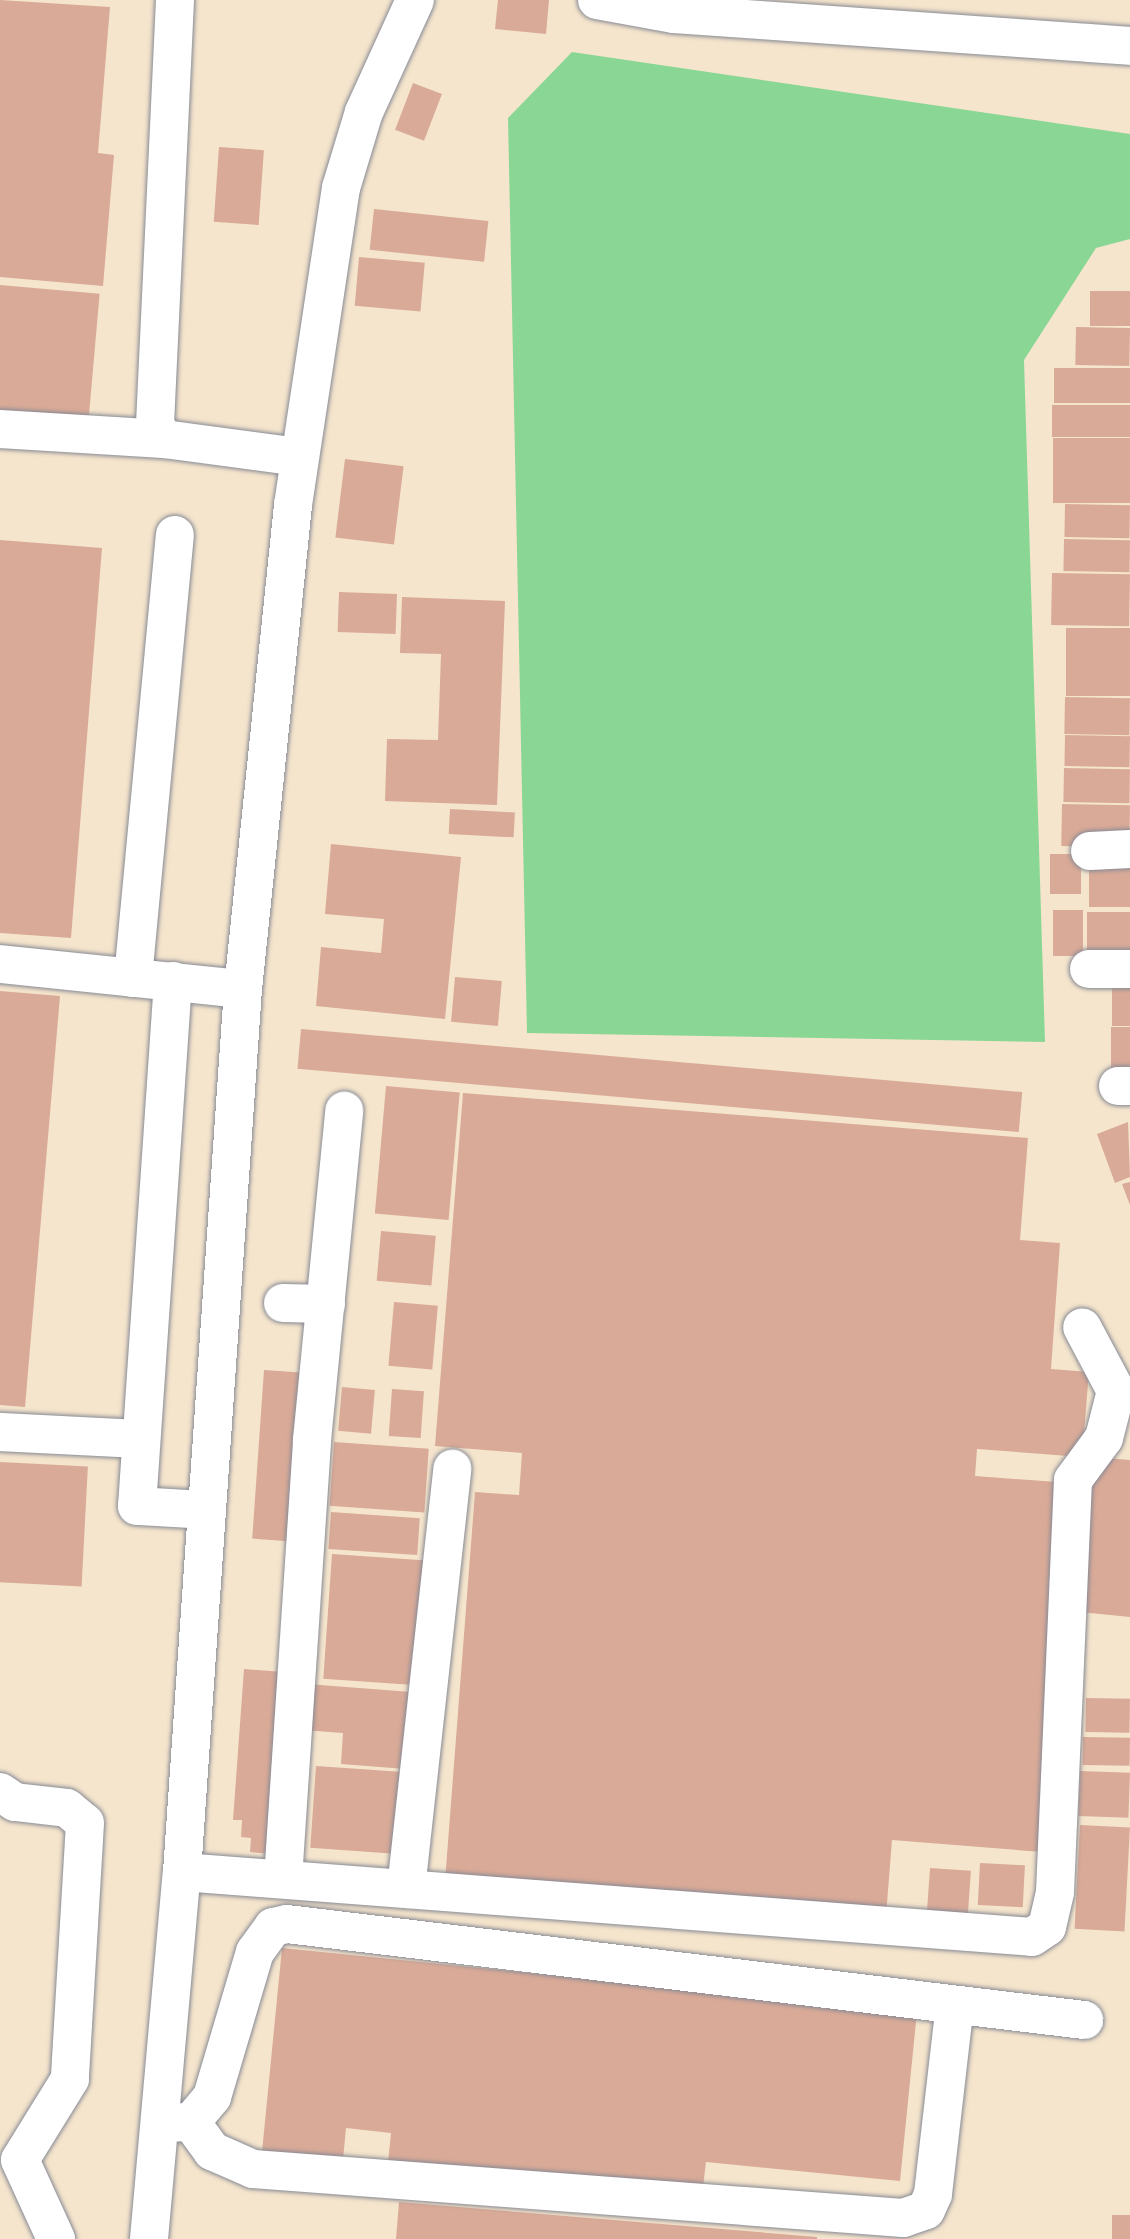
<!DOCTYPE html>
<style>
body{margin:0}
#map{position:relative;width:1130px;height:2239px;overflow:hidden;background:#f5e5cc;font-family:"Architects Daughter",sans-serif}
div>[style]{position:absolute}
.green>*{inset:0;background:#8ad795}
.building>*{inset:0;background:#d9aa97;transform-origin:0 0}
.roads{filter:drop-shadow(0 0 2px #888a95) drop-shadow(0 0 2px #888a95)}
.minor>*{height:38px;margin:-19px;padding:0 19px;transform-origin:19px;border-radius:19px;background:#fff}
span{translate:-50% -50%;white-space:nowrap;text-align:center;line-height:1.15;-webkit-text-stroke:5px #fbf7ec;paint-order:stroke}
</style>
<div id="map">
<div class="green">
<i style="clip-path:polygon(572px 52px,1130px 134px,1130px 239px,1096px 248px,1024px 360px,1045px 1042px,527px 1033px,508px 118px)"></i>
</div>
<div class="building">
<i style="clip-path:polygon(0 0,110px 7px,98px 153px,114px 155px,103px 286px,0 277px)"></i>
<i style="clip-path:polygon(498px 0,549px 0,546px 34px,495px 29px)"></i>
<i style="left:413px;top:83px;width:31px;height:50px;rotate:21deg"></i>
<i style="left:219px;top:147px;width:45px;height:75px;rotate:4deg"></i>
<i style="left:374px;top:209px;width:115px;height:41px;rotate:6deg"></i>
<i style="left:359px;top:257px;width:66px;height:49px;rotate:5deg"></i>
<i style="left:0;top:285px;width:100px;height:134px;rotate:5deg"></i>
<i style="left:1090px;top:291px;width:40px;height:35px"></i>
<i style="left:1076px;top:327px;width:54px;height:38px;rotate:1deg"></i>
<i style="left:1054px;top:368px;width:76px;height:35px"></i>
<i style="left:1052px;top:405px;width:78px;height:32px"></i>
<i style="left:1053px;top:438px;width:77px;height:65px"></i>
<i style="left:345px;top:459px;width:59px;height:79px;rotate:7deg"></i>
<i style="left:1065px;top:504px;width:65px;height:33px;rotate:1deg"></i>
<i style="left:1064px;top:539px;width:66px;height:32px;rotate:1deg"></i>
<i style="clip-path:polygon(0 540px,102px 548px,71px 938px,0 933px)"></i>
<i style="left:1052px;top:573px;width:78px;height:52px;rotate:1deg"></i>
<i style="left:339px;top:592px;width:58px;height:40px;rotate:2deg"></i>
<i style="clip-path:polygon(402px 597px,505px 601px,497px 805px,385px 801px,387px 739px,438px 740px,441px 654px,400px 653px)"></i>
<i style="left:1066px;top:628px;width:64px;height:68px"></i>
<i style="left:1065px;top:697px;width:65px;height:37px;rotate:1deg"></i>
<i style="left:1065px;top:735px;width:65px;height:31px;rotate:1deg"></i>
<i style="left:1064px;top:768px;width:66px;height:34px;rotate:1deg"></i>
<i style="left:1062px;top:804px;width:68px;height:42px;rotate:1deg"></i>
<i style="left:450px;top:809px;width:65px;height:25px;rotate:3deg"></i>
<i style="clip-path:polygon(331px 844px,461px 857px,445px 1019px,316px 1006px,321px 947px,381px 953px,384px 919px,325px 914px)"></i>
<i style="left:1089px;top:852px;width:41px;height:55px"></i>
<i style="left:1050px;top:854px;width:31px;height:40px"></i>
<i style="left:1053px;top:910px;width:30px;height:46px"></i>
<i style="left:1087px;top:912px;width:43px;height:55px"></i>
<i style="left:1112px;top:970px;width:18px;height:56px"></i>
<i style="left:455px;top:977px;width:47px;height:45px;rotate:5deg"></i>
<i style="clip-path:polygon(0 991px,60px 996px,25px 1407px,0 1405px)"></i>
<i style="left:1111px;top:1027px;width:19px;height:55px"></i>
<i style="left:301px;top:1029px;width:724px;height:40px;rotate:5deg"></i>
<i style="left:386px;top:1086px;width:74px;height:128px;rotate:5deg"></i>
<i style="clip-path:polygon(463px 1093px,1028px 1138px,1020px 1240px,1060px 1243px,1051px 1369px,1089px 1372px,1082px 1457px,977px 1449px,975px 1476px,1071px 1483px,1042px 1852px,892px 1840px,886px 1916px,445px 1881px,475px 1492px,519px 1495px,522px 1453px,435px 1446px)"></i>
<i style="clip-path:polygon(1128px 1122px,1130px 1177px,1115px 1183px,1097px 1134px)"></i>
<i style="clip-path:polygon(1130px 1182px,1130px 1205px,1122px 1184px)"></i>
<i style="left:381px;top:1231px;width:55px;height:50px;rotate:5deg"></i>
<i style="left:394px;top:1302px;width:44px;height:64px;rotate:5deg"></i>
<i style="left:264px;top:1370px;width:40px;height:169px;rotate:4deg"></i>
<i style="left:342px;top:1387px;width:33px;height:44px;rotate:5deg"></i>
<i style="left:392px;top:1389px;width:32px;height:47px;rotate:4deg"></i>
<i style="left:334px;top:1442px;width:95px;height:64px;rotate:4deg"></i>
<i style="clip-path:polygon(1092px 1457px,1130px 1460px,1130px 1617px,1080px 1612px)"></i>
<i style="left:0;top:1462px;width:88px;height:120px;rotate:3deg"></i>
<i style="left:331px;top:1512px;width:89px;height:37px;rotate:4deg"></i>
<i style="left:332px;top:1554px;width:102px;height:125px;rotate:4deg"></i>
<i style="clip-path:polygon(244px 1669px,284px 1672px,282px 1855px,250px 1852px,251px 1838px,241px 1837px,242px 1820px,233px 1820px)"></i>
<i style="clip-path:polygon(307px 1684px,411px 1692px,406px 1769px,341px 1764px,343px 1733px,303px 1730px)"></i>
<i style="left:1086px;top:1698px;width:44px;height:34px;rotate:1deg"></i>
<i style="left:1083px;top:1737px;width:47px;height:28px;rotate:1deg"></i>
<i style="left:316px;top:1766px;width:91px;height:82px;rotate:4deg"></i>
<i style="left:1080px;top:1771px;width:50px;height:45px;rotate:2deg"></i>
<i style="left:1080px;top:1825px;width:50px;height:104px;rotate:3deg"></i>
<i style="left:980px;top:1863px;width:45px;height:42px;rotate:3deg"></i>
<i style="left:930px;top:1868px;width:41px;height:48px;rotate:4deg"></i>
<i style="clip-path:polygon(282px 1948px,917px 2012px,900px 2181px,706px 2162px,702px 2195px,388px 2163px,391px 2133px,346px 2128px,343px 2160px,262px 2152px)"></i>
<i style="clip-path:polygon(399px 2202px,817px 2237px,817px 2239px,396px 2239px)"></i>
<i style="left:1112px;top:2215px;width:18px;height:24px"></i>
</div>
<div class="roads">
<div class="minor">
<i style="left:175px;top:0;width:425px;rotate:92.7deg"></i>
<i style="left:155px;top:425px;width:17px;rotate:57deg"></i>
<i style="left:164px;top:439px;width:136px;rotate:7.6deg"></i>
<i style="left:597px;top:0;width:78px;rotate:10.3deg"></i>
<i style="left:674px;top:14px;width:457px;rotate:4deg"></i>
<i style="left:0;top:429px;width:164px;rotate:3.5deg"></i>
<i style="left:1090px;top:851px;width:40px;rotate:-2.9deg"></i>
<i style="left:0;top:964px;width:244px;rotate:5.9deg"></i>
<i style="left:1089px;top:969px;width:41px"></i>
<i style="left:133px;top:978px;width:445px;rotate:-84.6deg"></i>
<i style="left:173px;top:981px;width:526px;rotate:93.92deg"></i>
<i style="left:137px;top:1506px;width:70px;rotate:3.3deg"></i>
<i style="left:1118px;top:1086px;width:12px"></i>
<i style="left:283px;top:1303px;width:43px;rotate:1.3deg"></i>
<i style="left:0;top:1432px;width:140px;rotate:2.9deg"></i>
<i style="left:0;top:1792px;width:18px;rotate:34deg"></i>
<i style="left:15px;top:1802px;width:52px;rotate:6.6deg"></i>
<i style="left:67px;top:1808px;width:23px;rotate:40deg"></i>
<i style="left:85px;top:1823px;width:256px;rotate:93.4deg"></i>
<i style="left:70px;top:2079px;width:95px;rotate:121.7deg"></i>
<i style="left:20px;top:2160px;width:87px;rotate:65.5deg"></i>
<i style="left:182px;top:1872px;width:852px;rotate:4.37deg"></i>
<i style="left:1032px;top:1937px;width:18px;rotate:-34deg"></i>
<i style="left:1047px;top:1927px;width:36px;rotate:-77deg"></i>
<i style="left:1055px;top:1892px;width:412px;rotate:-87.5deg"></i>
<i style="left:1073px;top:1480px;width:52px;rotate:-53.6deg"></i>
<i style="left:1104px;top:1438px;width:49px;rotate:-75.7deg"></i>
<i style="left:1116px;top:1391px;width:72px;rotate:-118deg"></i>
<i style="left:283px;top:1879px;width:440px;rotate:-86.2deg"></i>
<i style="left:312px;top:1440px;width:331px;rotate:-84.4deg"></i>
<i style="left:406px;top:1889px;width:423px;rotate:-83.7deg"></i>
<i style="left:191px;top:2122px;width:36px;rotate:54deg"></i>
<i style="left:212px;top:2151px;width:45px;rotate:23.7deg"></i>
<i style="left:253px;top:2169px;width:652px;rotate:4.31deg"></i>
<i style="left:903px;top:2218px;width:24px;rotate:-19deg"></i>
<i style="left:926px;top:2210px;width:17px;rotate:-66deg"></i>
<i style="left:933px;top:2194px;width:190px;rotate:-83.4deg"></i>
<i style="left:161px;top:2123px;width:30px;rotate:-2deg"></i>
<i style="left:191px;top:2122px;width:33px;rotate:-50deg"></i>
<i style="left:212px;top:2097px;width:151px;rotate:-73.5deg"></i>
<i style="left:255px;top:1952px;width:31px;rotate:-54deg"></i>
<i style="left:273px;top:1927px;width:14px;rotate:-12deg"></i>
<i style="left:287px;top:1924px;width:803px;rotate:6.87deg"></i>
<i style="left:149px;top:2239px;width:368px;rotate:-84.9deg"></i>
<i style="left:182px;top:1872px;width:885px;rotate:-86.05deg"></i>
<i style="left:243px;top:989px;width:487px;rotate:-84.1deg"></i>
<i style="left:293px;top:505px;width:321px;rotate:-81.4deg"></i>
<i style="left:341px;top:188px;width:79px;rotate:-73.2deg"></i>
<i style="left:364px;top:112px;width:123px;rotate:-65.5deg"></i>
</div>
</div>
</div>
